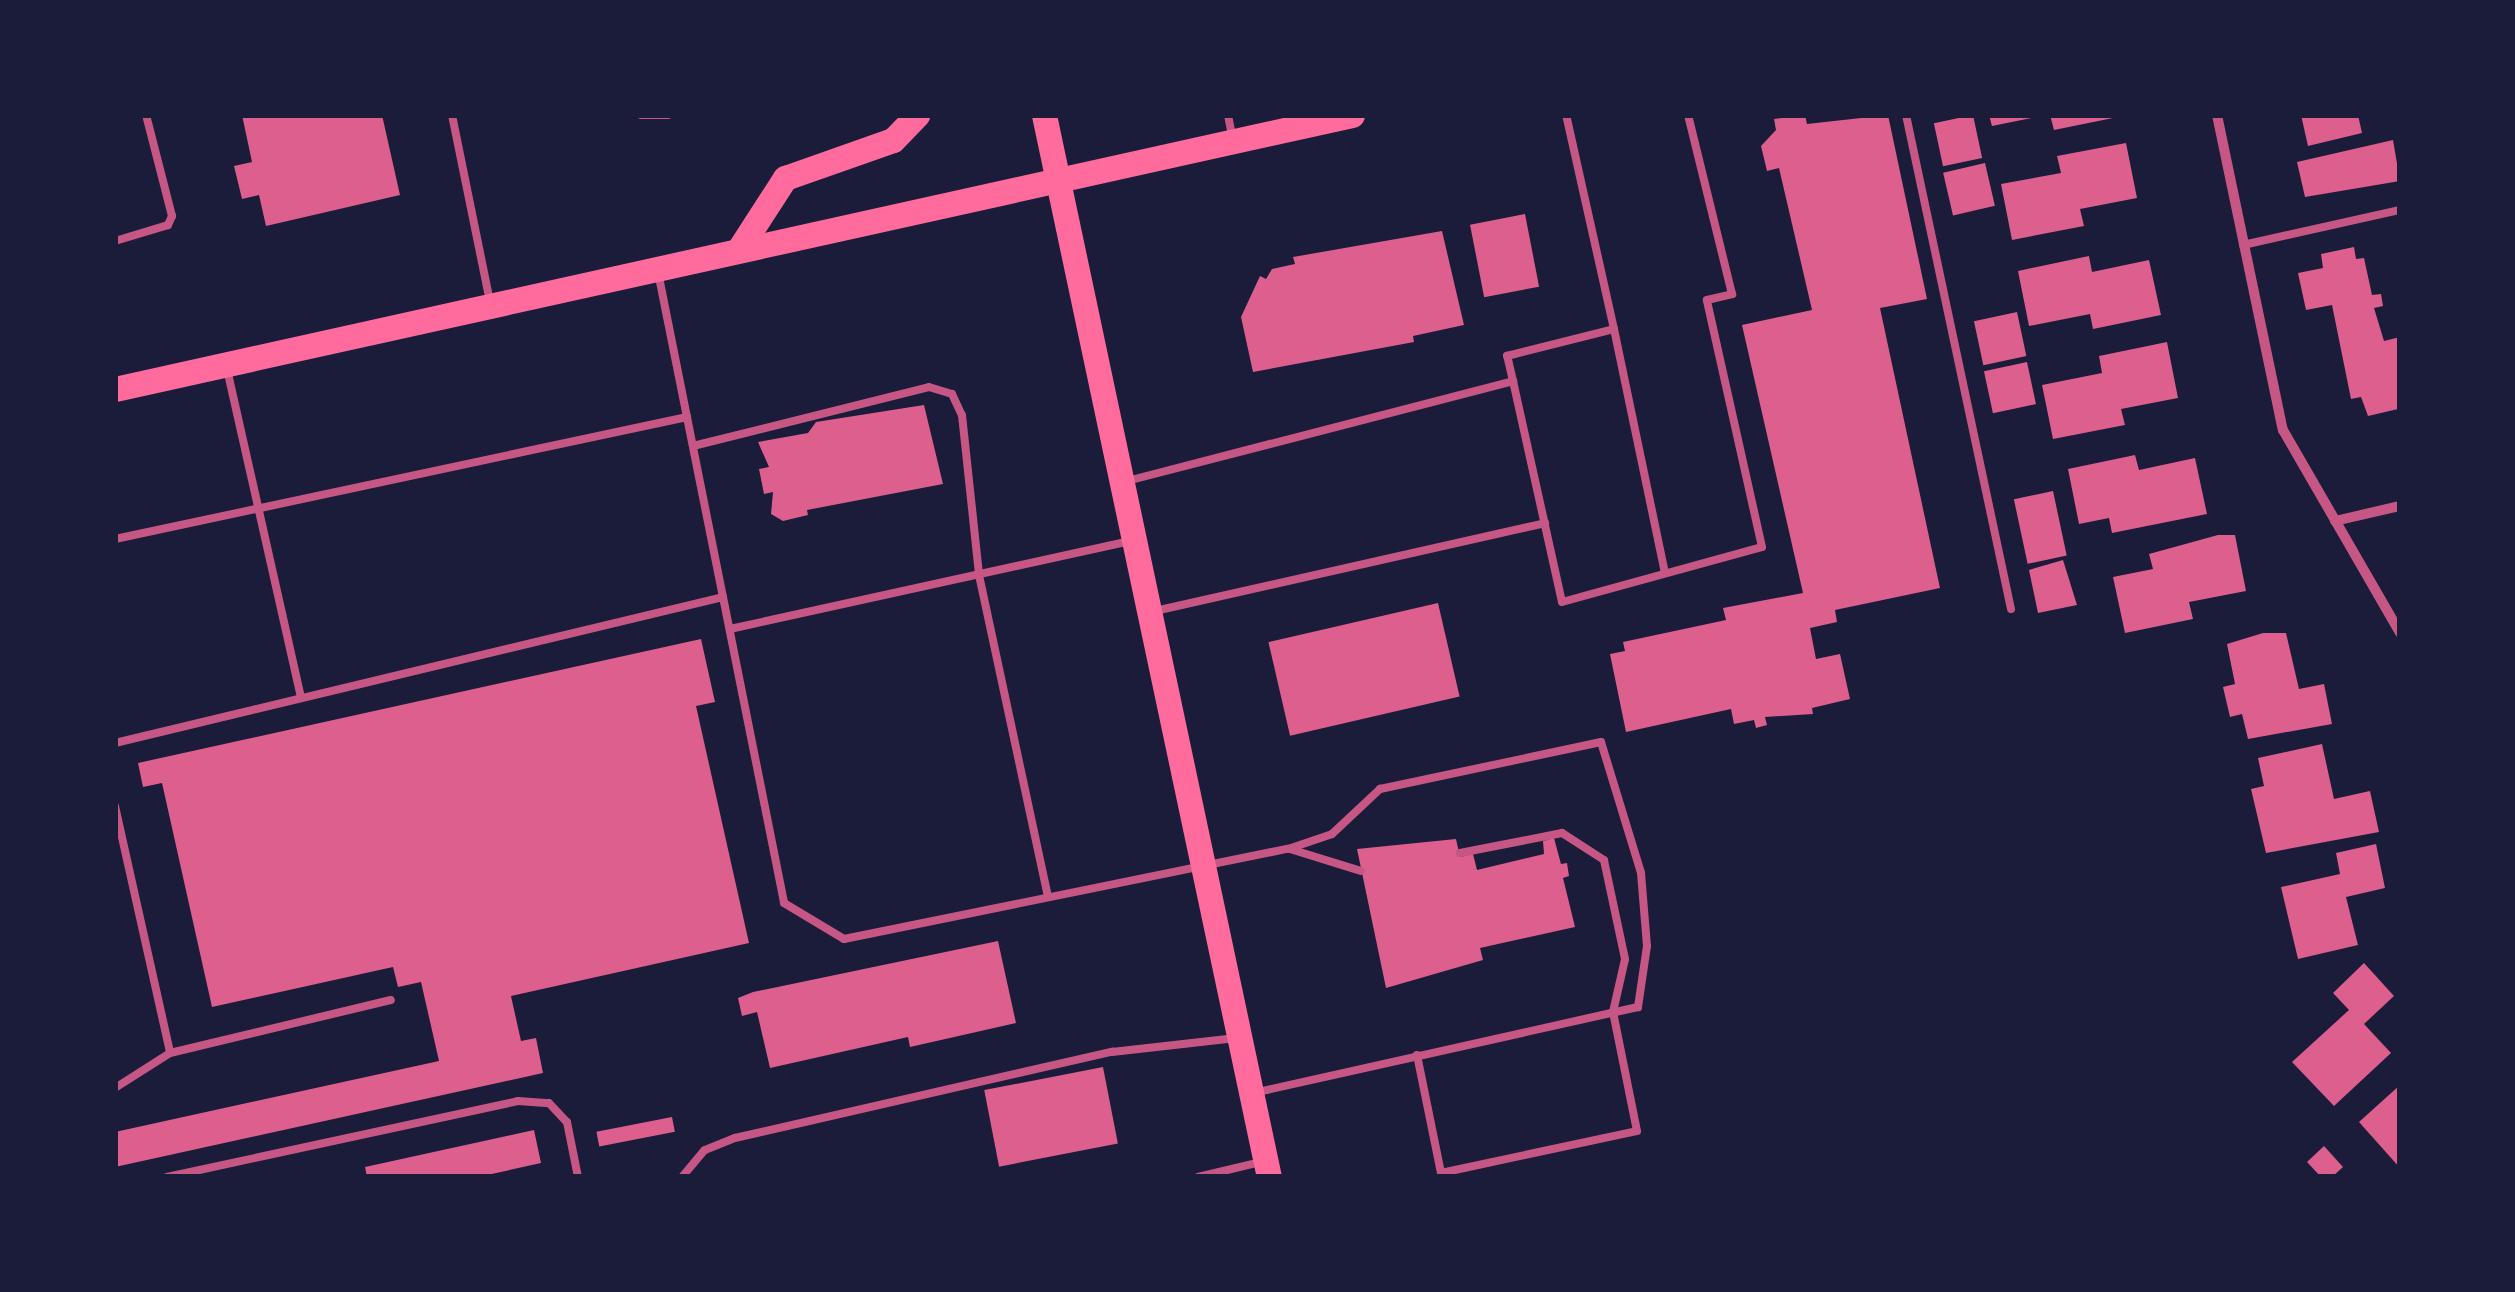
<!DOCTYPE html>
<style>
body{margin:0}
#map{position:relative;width:2515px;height:1292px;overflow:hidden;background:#1b1b3a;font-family:"Nunito Sans",sans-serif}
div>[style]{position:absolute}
.building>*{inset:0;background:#dd5f8e;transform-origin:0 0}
.service>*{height:8px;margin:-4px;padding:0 4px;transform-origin:4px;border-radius:4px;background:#c65784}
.minor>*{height:10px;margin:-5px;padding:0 5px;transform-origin:5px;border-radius:5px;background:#c65784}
.primary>*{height:25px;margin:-12.5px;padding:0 12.5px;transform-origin:12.5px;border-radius:12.5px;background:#ff6b9d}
span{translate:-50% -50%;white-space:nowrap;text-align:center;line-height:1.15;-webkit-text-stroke:10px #1b1b3a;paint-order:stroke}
.frame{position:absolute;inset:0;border:118px solid #1b1b3a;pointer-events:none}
</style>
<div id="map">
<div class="building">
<i style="clip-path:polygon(242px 115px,382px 115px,400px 195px,266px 226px,259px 195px,242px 199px,234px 166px,252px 162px)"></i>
<i style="clip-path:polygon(1805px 115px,1807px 124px,1888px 115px,1927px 299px,1880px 308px,1940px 588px,1835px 610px,1837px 622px,1810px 628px,1816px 659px,1840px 654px,1850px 699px,1812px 708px,1813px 714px,1765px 717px,1767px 725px,1756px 728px,1754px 720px,1734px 724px,1731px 709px,1626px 732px,1610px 654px,1625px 651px,1623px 642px,1726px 620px,1723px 608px,1803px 593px,1742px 325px,1812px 310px,1779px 168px,1767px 171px,1761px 146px,1776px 130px,1774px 119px)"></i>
<i style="left:1973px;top:115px;width:44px;height:40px;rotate:78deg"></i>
<i style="clip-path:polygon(1989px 115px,2037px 115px,2037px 117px,1992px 126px)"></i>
<i style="clip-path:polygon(2050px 115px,2118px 115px,2118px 117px,2054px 130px)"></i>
<i style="clip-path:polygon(2301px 115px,2358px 115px,2362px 133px,2308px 146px)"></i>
<i style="clip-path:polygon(2393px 140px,2400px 181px,2305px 197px,2297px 162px)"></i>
<i style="clip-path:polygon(2126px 143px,2137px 198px,2080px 209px,2084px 226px,2012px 240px,2001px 184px,2061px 173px,2057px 156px)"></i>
<i style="left:1985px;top:163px;width:44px;height:43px;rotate:77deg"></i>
<i style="left:1525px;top:214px;width:74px;height:56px;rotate:79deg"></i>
<i style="clip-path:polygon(1442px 231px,1464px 325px,1413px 336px,1414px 342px,1253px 372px,1241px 317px,1260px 276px,1266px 279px,1272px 269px,1295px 264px,1293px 257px)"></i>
<i style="clip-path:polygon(2354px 247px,2356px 259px,2364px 258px,2372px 295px,2381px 294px,2383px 306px,2374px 308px,2384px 341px,2400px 337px,2398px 409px,2368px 416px,2361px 397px,2351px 399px,2332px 305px,2306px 310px,2298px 273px,2323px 268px,2321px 254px)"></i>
<i style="clip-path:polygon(2089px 256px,2092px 272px,2149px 260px,2161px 315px,2093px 329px,2090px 314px,2029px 326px,2018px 271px)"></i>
<i style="left:2017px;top:312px;width:45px;height:44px;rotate:78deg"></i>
<i style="clip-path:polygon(2167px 342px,2178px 398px,2121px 409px,2125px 425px,2053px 439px,2042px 385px,2102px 373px,2099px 356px)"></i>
<i style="left:2027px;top:362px;width:43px;height:44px;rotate:78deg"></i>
<i style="clip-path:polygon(924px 405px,943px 484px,807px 510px,808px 515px,783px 521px,771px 514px,773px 492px,764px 494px,759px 469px,769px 467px,758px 442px,808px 433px,816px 422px)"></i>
<i style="clip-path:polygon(2135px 455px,2139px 470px,2195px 458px,2207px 514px,2112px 533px,2109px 518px,2079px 524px,2068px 469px)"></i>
<i style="left:2053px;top:491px;width:66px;height:40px;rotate:78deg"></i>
<i style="clip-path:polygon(2218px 535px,2235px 535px,2246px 591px,2189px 602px,2193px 619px,2125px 633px,2113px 577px,2153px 569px,2149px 554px)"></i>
<i style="clip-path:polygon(2063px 560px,2077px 605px,2038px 613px,2029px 570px)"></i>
<i style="left:1438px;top:603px;width:96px;height:174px;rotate:77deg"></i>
<i style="clip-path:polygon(2263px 633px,2286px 633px,2299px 689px,2324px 684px,2332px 724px,2248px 739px,2242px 714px,2230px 717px,2223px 687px,2235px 684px,2227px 644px)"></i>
<i style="clip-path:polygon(701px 639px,715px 702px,696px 706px,749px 943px,511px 996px,521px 1041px,536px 1038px,543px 1073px,115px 1167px,115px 1132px,439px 1061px,421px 982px,398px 987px,393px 967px,212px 1007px,162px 783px,143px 787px,138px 763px)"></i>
<i style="clip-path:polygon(2322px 744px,2334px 799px,2370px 791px,2379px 832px,2266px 853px,2251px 789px,2264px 786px,2258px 758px)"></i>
<i style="clip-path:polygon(1554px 838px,1561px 864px,1567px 863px,1569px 876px,1563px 878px,1575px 927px,1480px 948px,1483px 960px,1386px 988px,1357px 849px,1456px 839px,1460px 857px,1473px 854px,1477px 870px,1544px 854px,1543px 841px)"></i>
<i style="clip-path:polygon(2376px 844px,2385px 888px,2346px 897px,2358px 945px,2298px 959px,2281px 887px,2340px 874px,2336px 853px)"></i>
<i style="clip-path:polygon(998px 941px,1016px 1023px,910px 1047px,908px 1037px,770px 1068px,757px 1012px,742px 1016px,738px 998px,753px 992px)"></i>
<i style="clip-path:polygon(2364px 963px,2394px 996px,2364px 1024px,2391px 1053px,2334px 1106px,2292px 1062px,2349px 1010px,2333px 993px)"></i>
<i style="left:1103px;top:1067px;width:78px;height:121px;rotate:79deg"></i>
<i style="clip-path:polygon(2400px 1085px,2400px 1168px,2359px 1122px)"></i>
<i style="left:672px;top:1117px;width:15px;height:77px;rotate:79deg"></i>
<i style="clip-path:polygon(534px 1130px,541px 1163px,478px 1177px,367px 1177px,365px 1167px)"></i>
<i style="clip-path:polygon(2324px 1146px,2343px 1167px,2332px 1177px,2321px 1177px,2307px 1162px)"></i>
</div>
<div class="service">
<i style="left:452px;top:115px;width:190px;rotate:78.5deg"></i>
<i style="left:641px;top:115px;width:27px"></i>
<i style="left:1228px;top:115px;width:20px;rotate:79deg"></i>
<i style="left:1906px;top:115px;width:505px;rotate:78deg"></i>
<i style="left:115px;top:241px;width:55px;rotate:-16.8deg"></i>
<i style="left:168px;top:225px;width:10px;rotate:-66deg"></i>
<i style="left:172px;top:216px;width:104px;rotate:-104.4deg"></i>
<i style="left:2243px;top:245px;width:161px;rotate:-12.6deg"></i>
<i style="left:658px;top:272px;width:331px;rotate:78.7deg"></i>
<i style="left:1614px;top:329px;width:249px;rotate:78.2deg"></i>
<i style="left:227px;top:369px;width:337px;rotate:77.3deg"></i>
<i style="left:1513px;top:381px;width:226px;rotate:77.5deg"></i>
<i style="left:1562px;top:602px;width:207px;rotate:-15.4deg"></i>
<i style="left:1762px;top:547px;width:253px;rotate:-102.6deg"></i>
<i style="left:1707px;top:300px;width:26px;rotate:-13deg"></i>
<i style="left:1732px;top:294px;width:184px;rotate:-103.8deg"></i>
<i style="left:693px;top:446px;width:243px;rotate:-14deg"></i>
<i style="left:929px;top:387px;width:24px;rotate:17deg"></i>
<i style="left:952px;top:394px;width:23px;rotate:65deg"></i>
<i style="left:962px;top:415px;width:161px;rotate:83.9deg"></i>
<i style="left:979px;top:575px;width:329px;rotate:77.9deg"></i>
<i style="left:1127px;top:481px;width:399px;rotate:-14.5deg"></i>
<i style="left:1513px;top:381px;width:26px;rotate:-103deg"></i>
<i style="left:1507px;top:356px;width:110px;rotate:-14.2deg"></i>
<i style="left:1614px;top:329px;width:219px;rotate:-102.6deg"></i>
<i style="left:115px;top:539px;width:585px;rotate:-12.04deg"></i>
<i style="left:1155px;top:611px;width:400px;rotate:-12.7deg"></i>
<i style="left:730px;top:629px;width:411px;rotate:-12.4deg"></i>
<i style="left:115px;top:743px;width:625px;rotate:-13.5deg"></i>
<i style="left:723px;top:597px;width:312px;rotate:78.7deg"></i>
<i style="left:784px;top:903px;width:70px;rotate:31deg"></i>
<i style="left:844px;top:939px;width:453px;rotate:-11.5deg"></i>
<i style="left:1288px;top:849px;width:46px;rotate:-18.8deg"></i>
<i style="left:1332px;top:834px;width:66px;rotate:-43.2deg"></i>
<i style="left:1380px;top:789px;width:226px;rotate:-12deg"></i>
<i style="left:1601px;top:742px;width:137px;rotate:73deg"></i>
<i style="left:1641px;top:873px;width:73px;rotate:85.3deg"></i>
<i style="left:1647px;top:946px;width:62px;rotate:98.4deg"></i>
<i style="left:1638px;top:1007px;width:390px;rotate:167.4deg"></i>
<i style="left:115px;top:806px;width:253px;rotate:77.4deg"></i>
<i style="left:1290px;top:849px;width:74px;rotate:17.2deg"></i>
<i style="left:1417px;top:1055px;width:120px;rotate:78.5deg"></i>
<i style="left:1441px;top:1173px;width:200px;rotate:-12.1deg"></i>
<i style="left:1637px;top:1131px;width:121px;rotate:-101.4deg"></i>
<i style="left:1613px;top:1012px;width:54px;rotate:-77.2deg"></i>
<i style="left:1625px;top:959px;width:101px;rotate:-102deg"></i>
<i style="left:1604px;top:860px;width:50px;rotate:-147.3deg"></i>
<i style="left:1562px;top:833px;width:104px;rotate:168.9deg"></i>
<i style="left:115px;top:1088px;width:65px;rotate:-32.5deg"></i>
<i style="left:170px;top:1053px;width:227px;rotate:-13.5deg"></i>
<i style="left:167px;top:1177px;width:359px;rotate:-12.2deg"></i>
<i style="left:518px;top:1101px;width:31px;rotate:4deg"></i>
<i style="left:549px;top:1103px;width:26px;rotate:47deg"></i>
<i style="left:567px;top:1122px;width:56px;rotate:78.7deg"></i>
<i style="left:682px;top:1177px;width:35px;rotate:-50deg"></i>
<i style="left:705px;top:1150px;width:32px;rotate:-22deg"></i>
<i style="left:735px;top:1138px;width:387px;rotate:-12.9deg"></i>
<i style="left:1112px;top:1052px;width:125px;rotate:-6.4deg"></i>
<i style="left:1198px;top:1177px;width:65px;rotate:-13.4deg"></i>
</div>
<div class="minor">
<i style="left:2217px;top:115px;width:322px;rotate:78.2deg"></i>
<i style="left:2283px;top:430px;width:234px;rotate:60deg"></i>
<i style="left:2335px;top:521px;width:67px;rotate:-13deg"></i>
</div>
<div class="primary">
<i style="left:1044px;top:115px;width:1086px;rotate:78.04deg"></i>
<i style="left:739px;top:249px;width:85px;rotate:-57.1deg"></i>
<i style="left:785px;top:178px;width:114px;rotate:-19.4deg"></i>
<i style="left:893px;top:140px;width:35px;rotate:-46deg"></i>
<i style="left:115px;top:389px;width:1267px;rotate:-12.49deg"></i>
</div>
<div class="frame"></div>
</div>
